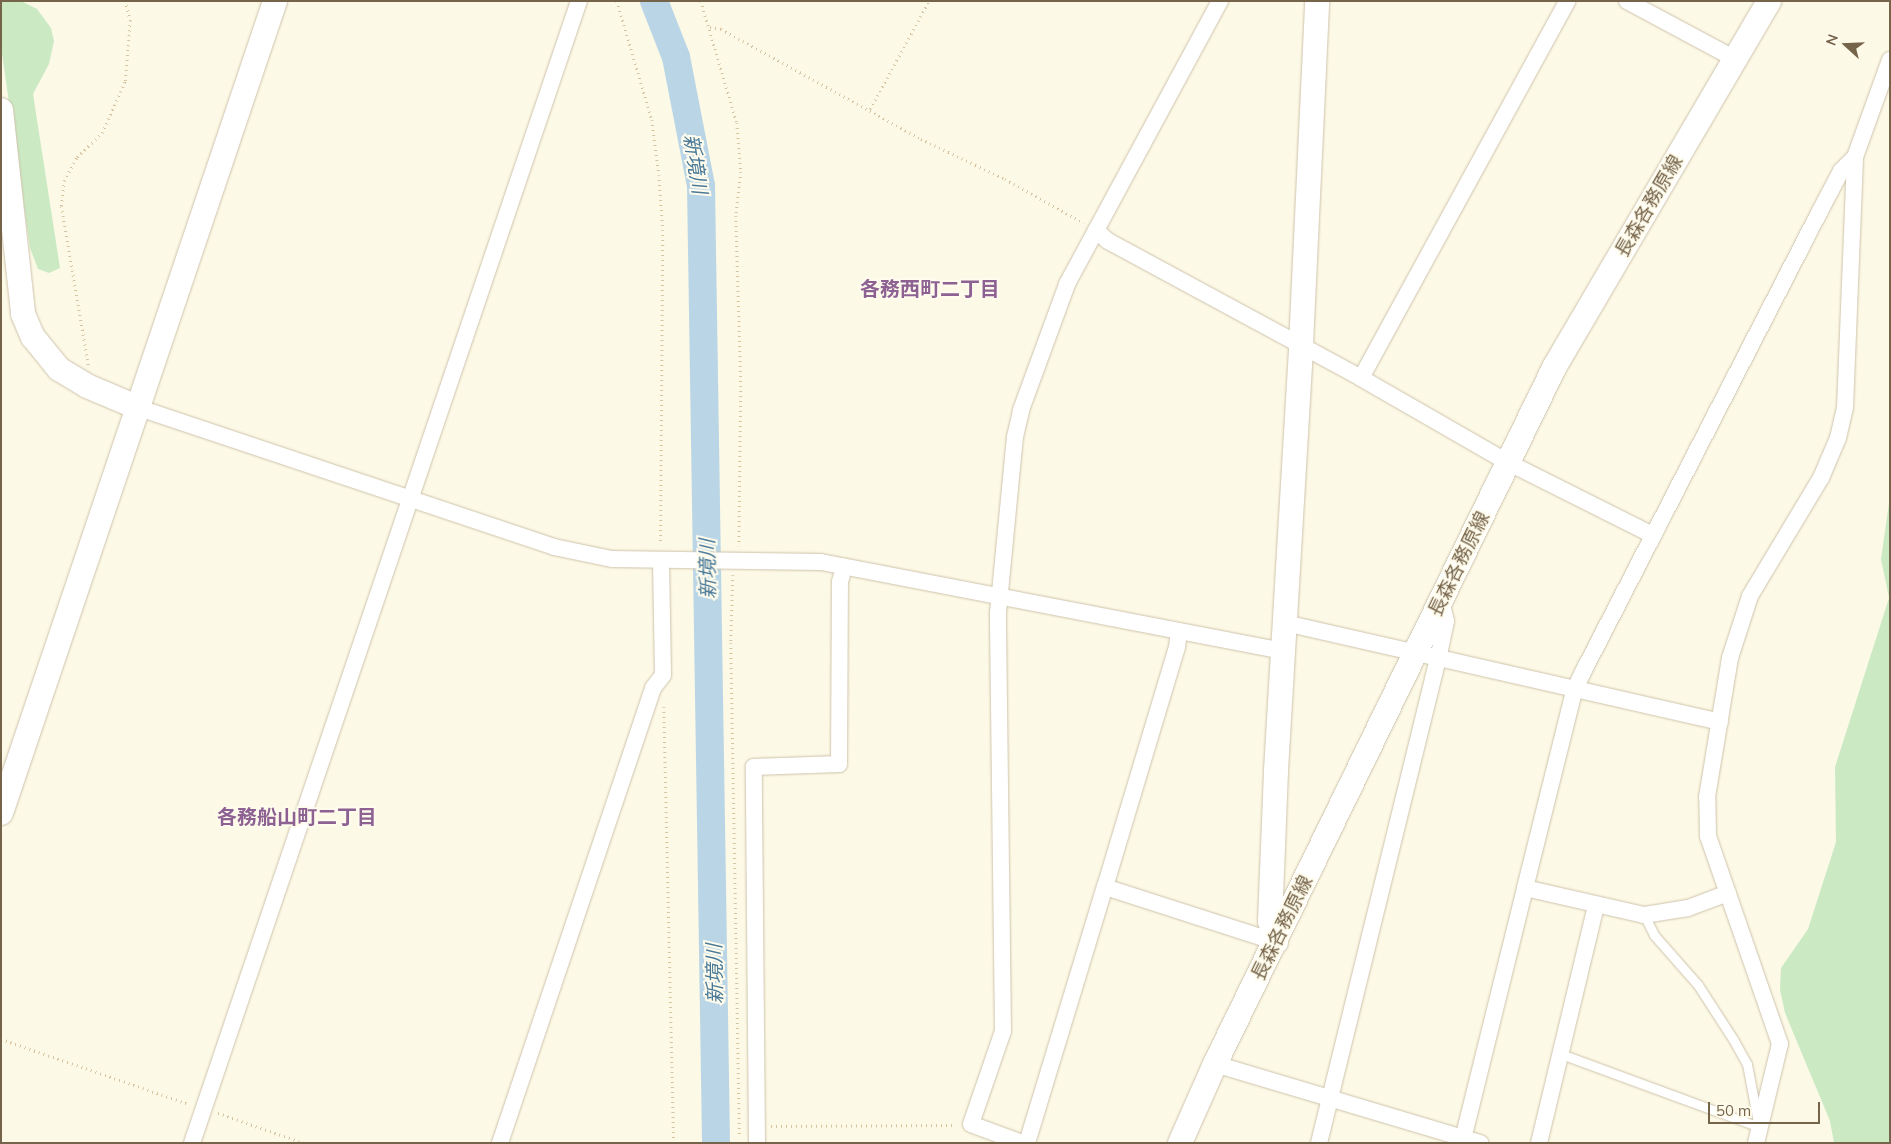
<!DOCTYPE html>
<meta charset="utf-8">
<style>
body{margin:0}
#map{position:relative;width:1891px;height:1144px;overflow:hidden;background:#fcf9e6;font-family:Mulish,"Noto Sans JP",sans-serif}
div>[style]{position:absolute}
.green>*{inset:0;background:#cbeac4}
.river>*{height:28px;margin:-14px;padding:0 14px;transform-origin:14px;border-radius:14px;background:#bad6e6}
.path>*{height:2.5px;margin-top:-1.25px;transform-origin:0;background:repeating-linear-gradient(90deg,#d7c3a0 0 1px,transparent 0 5px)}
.roads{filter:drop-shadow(0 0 1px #cec3ac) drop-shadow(0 0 1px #cec3ac)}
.lane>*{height:9px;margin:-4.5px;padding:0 4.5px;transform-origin:4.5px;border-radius:4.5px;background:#fff}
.street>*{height:16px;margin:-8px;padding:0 8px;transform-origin:8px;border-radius:8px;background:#fff}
.secondary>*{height:24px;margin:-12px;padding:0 12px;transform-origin:12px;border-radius:12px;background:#fff}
span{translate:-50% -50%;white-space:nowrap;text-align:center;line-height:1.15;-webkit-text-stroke:4px #fffced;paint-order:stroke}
.street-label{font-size:19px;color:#76644a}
.water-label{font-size:20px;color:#4a7998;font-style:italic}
.neighbourhood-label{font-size:20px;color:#8d6293;font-weight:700}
.frame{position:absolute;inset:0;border:2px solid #76644a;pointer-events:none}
.north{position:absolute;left:1821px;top:20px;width:50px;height:50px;-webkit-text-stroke:4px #fffced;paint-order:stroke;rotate:290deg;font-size:14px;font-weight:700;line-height:20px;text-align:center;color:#76644a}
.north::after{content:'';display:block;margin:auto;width:18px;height:22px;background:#76644a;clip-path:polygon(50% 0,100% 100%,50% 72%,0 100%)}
.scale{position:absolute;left:1708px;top:1102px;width:112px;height:22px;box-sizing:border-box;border:2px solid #76644a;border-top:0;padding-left:6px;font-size:15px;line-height:18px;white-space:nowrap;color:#76644a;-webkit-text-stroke:4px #fffced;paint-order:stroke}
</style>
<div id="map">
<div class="green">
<i style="clip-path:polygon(1px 1px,21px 1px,37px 9px,51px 28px,54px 41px,49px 64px,33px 94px,60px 268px,49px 273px,38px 269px,30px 248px,1px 47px)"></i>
<i style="clip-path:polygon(1890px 496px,1890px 1143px,1834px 1143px,1830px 1121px,1785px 1013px,1780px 990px,1781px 968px,1808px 929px,1836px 842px,1835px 767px,1889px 598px,1881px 559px)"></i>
</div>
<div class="river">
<i style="left:654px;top:1px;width:60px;rotate:68.6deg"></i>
<i style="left:676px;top:57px;width:131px;rotate:79deg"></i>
<i style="left:701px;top:186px;width:957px;rotate:89.1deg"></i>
</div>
<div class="path">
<i style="left:617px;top:1px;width:124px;rotate:73.6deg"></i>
<i style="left:652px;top:120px;width:55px;rotate:82.7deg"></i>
<i style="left:659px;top:175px;width:55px;rotate:85.8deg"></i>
<i style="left:663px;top:230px;width:314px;rotate:90.4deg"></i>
<i style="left:701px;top:1px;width:127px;rotate:73.6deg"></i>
<i style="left:737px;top:123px;width:49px;rotate:85.3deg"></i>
<i style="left:741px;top:172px;width:44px;rotate:96.5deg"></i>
<i style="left:736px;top:216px;width:170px;rotate:88.3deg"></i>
<i style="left:741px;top:386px;width:160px;rotate:90.7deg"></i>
<i style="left:710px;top:27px;width:11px;rotate:10deg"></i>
<i style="left:721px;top:29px;width:228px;rotate:28.8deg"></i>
<i style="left:921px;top:139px;width:93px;rotate:25.5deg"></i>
<i style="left:1005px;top:179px;width:90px;rotate:29.1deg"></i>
<i style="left:870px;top:109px;width:123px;rotate:-61.4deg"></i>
<i style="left:88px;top:365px;width:161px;rotate:-99.6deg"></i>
<i style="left:61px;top:206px;width:25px;rotate:-83deg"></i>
<i style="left:64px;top:181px;width:27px;rotate:-62deg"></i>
<i style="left:77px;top:157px;width:35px;rotate:-44deg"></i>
<i style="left:102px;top:133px;width:57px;rotate:-66.1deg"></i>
<i style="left:125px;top:81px;width:60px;rotate:-85.2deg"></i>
<i style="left:130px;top:21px;width:21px;rotate:-104deg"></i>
<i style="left:733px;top:575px;width:68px;rotate:91.7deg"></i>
<i style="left:731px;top:643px;width:494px;rotate:89deg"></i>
<i style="left:664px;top:707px;width:436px;rotate:88.7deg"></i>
<i style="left:1px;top:1039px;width:199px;rotate:19.1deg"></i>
<i style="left:218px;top:1113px;width:91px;rotate:19.2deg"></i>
<i style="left:771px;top:1126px;width:184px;rotate:-0.3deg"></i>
</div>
<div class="roads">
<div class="lane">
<i style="left:1644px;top:915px;width:22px;rotate:63deg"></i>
<i style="left:1654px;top:935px;width:67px;rotate:48.7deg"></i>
<i style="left:1698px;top:985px;width:64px;rotate:57.1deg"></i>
<i style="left:1733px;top:1039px;width:29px;rotate:61deg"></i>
<i style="left:1747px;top:1064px;width:59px;rotate:79.3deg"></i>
<i style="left:1561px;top:1054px;width:211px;rotate:20.2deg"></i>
</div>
<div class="street">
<i style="left:1627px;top:1px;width:123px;rotate:28.2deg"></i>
<i style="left:1096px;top:230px;width:16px;rotate:43deg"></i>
<i style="left:1108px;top:241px;width:288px;rotate:28.4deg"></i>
<i style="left:1361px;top:378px;width:168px;rotate:29.9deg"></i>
<i style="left:1507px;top:462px;width:163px;rotate:26.6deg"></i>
<i style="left:1361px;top:378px;width:430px;rotate:-61.3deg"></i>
<i style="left:139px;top:408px;width:438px;rotate:18.5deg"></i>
<i style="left:554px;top:547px;width:59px;rotate:11.7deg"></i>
<i style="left:612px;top:559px;width:209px;rotate:0.8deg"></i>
<i style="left:821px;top:562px;width:470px;rotate:10.9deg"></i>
<i style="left:1285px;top:623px;width:446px;rotate:12.8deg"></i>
<i style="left:1179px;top:631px;width:16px;rotate:97deg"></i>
<i style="left:1177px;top:647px;width:251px;rotate:106.7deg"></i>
<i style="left:1105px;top:887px;width:180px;rotate:17.8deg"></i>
<i style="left:1728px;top:893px;width:43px;rotate:159.4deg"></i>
<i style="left:1688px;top:908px;width:45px;rotate:171deg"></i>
<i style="left:1644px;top:915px;width:122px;rotate:-167.2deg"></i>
<i style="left:1525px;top:888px;width:203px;rotate:-76deg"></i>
<i style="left:1574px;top:691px;width:19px;rotate:-65deg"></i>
<i style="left:1582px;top:674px;width:521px;rotate:-62.8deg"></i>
<i style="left:1820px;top:211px;width:45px;rotate:-62.3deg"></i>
<i style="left:1841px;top:171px;width:20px;rotate:-45deg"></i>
<i style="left:1215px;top:1064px;width:277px;rotate:16.6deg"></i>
<i style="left:192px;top:1143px;width:1206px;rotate:-71.28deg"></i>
<i style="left:500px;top:1143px;width:480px;rotate:-71.4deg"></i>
<i style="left:653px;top:688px;width:16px;rotate:-52deg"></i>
<i style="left:663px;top:675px;width:115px;rotate:-91deg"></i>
<i style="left:757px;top:1143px;width:376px;rotate:-90.5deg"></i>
<i style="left:754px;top:767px;width:85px;rotate:-2deg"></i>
<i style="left:839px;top:764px;width:182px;rotate:-89.7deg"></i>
<i style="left:840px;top:582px;width:16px;rotate:-76deg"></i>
<i style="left:1022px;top:1143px;width:54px;rotate:-159.6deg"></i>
<i style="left:971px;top:1124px;width:98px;rotate:-71deg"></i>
<i style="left:1003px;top:1031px;width:418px;rotate:-90.7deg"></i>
<i style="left:998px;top:613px;width:177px;rotate:-84.5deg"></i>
<i style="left:1015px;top:437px;width:28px;rotate:-77deg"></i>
<i style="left:1021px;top:410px;width:134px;rotate:-69.9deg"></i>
<i style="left:1067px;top:284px;width:322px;rotate:-61.6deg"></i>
<i style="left:1027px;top:1143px;width:268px;rotate:-73.1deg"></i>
<i style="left:1319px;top:1143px;width:498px;rotate:-76.2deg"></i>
<i style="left:1438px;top:659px;width:39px;rotate:-78deg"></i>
<i style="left:1446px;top:621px;width:21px;rotate:-104deg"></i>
<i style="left:1462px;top:1143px;width:263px;rotate:-76.1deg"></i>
<i style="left:1539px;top:1143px;width:245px;rotate:-76.5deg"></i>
<i style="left:1756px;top:1143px;width:102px;rotate:-76.4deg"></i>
<i style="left:1780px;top:1044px;width:220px;rotate:-109.1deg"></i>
<i style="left:1708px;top:836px;width:39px;rotate:-91deg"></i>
<i style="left:1707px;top:797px;width:141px;rotate:-80.6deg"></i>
<i style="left:1730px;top:658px;width:65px;rotate:-72.1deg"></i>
<i style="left:1750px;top:596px;width:138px;rotate:-59deg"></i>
<i style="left:1821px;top:478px;width:43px;rotate:-67deg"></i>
<i style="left:1838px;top:438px;width:31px;rotate:-77deg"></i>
<i style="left:1845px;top:408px;width:251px;rotate:-87.7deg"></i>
<i style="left:1855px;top:157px;width:103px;rotate:-70.2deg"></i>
</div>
<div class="secondary">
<i style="left:1px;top:110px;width:205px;rotate:83.8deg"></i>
<i style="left:23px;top:314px;width:25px;rotate:67deg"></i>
<i style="left:33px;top:337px;width:41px;rotate:50.9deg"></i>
<i style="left:59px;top:369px;width:33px;rotate:31deg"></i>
<i style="left:87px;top:386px;width:56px;rotate:22.9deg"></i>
<i style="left:1px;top:813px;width:857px;rotate:-71.35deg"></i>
<i style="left:1276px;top:942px;width:22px;rotate:-106deg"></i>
<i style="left:1270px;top:921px;width:151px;rotate:-87.7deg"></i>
<i style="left:1276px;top:770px;width:426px;rotate:-86.6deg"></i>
<i style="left:1301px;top:345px;width:344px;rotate:-87.3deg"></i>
<i style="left:1180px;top:1143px;width:86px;rotate:-66.1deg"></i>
<i style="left:1215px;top:1064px;width:776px;rotate:-64.03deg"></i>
<i style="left:1555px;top:366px;width:423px;rotate:-59.6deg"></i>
</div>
</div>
<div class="street-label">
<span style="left:1649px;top:206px;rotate:-60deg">長森各務原線</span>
<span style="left:1459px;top:564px;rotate:-64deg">長森各務原線</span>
<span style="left:1282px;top:928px;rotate:-64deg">長森各務原線</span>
</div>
<div class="water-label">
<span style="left:696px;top:164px;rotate:81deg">新境川</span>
<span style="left:707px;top:569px;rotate:-91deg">新境川</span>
<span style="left:714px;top:974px;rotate:-91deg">新境川</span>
</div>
<div class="neighbourhood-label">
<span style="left:930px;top:288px">各務西町二丁目</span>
<span style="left:297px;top:816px">各務船山町二丁目</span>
</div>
<div class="frame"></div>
<div class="north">N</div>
<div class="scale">50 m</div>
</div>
